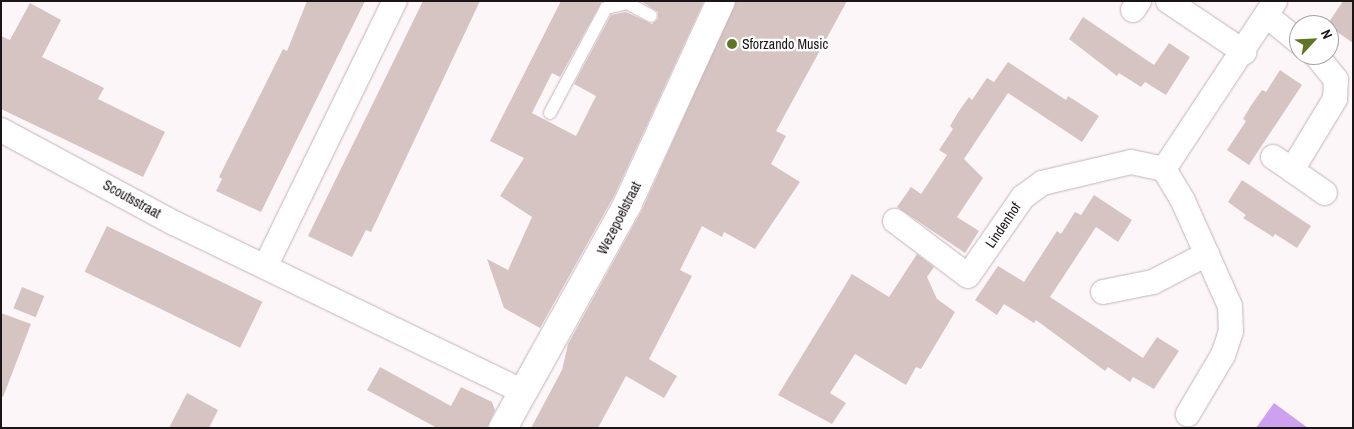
<!DOCTYPE html>
<style>
body{margin:0}
#map{position:relative;width:1354px;height:429px;overflow:hidden;background:#fdf6f8;font-family:"Archivo Narrow",sans-serif}
div>[style]{position:absolute}
.water>*{inset:0;background:#cda1f0}
.building>*{inset:0;background:#d6c4c2;transform-origin:0 0}
.roads{filter:drop-shadow(0 0 1px #c4b3b8) drop-shadow(0 0 1px #c4b3b8)}
.service>*{height:12px;margin:-6px;padding:0 6px;transform-origin:6px;border-radius:6px;background:#fff}
.minor>*{height:24px;margin:-12px;padding:0 12px;transform-origin:12px;border-radius:12px;background:#fff}
.tertiary>*{height:28px;margin:-14px;padding:0 14px;transform-origin:14px;border-radius:14px;background:#fff}
.dots>*{width:14px;height:14px;translate:-50% -50%;box-sizing:border-box;border:2px solid #fff;border-radius:50%}
span{translate:-50% -50%;white-space:nowrap;text-align:center;line-height:1.15;-webkit-text-stroke:4.5px #fff;paint-order:stroke}
.poi-label{font-size:14px;color:#1b1517}
.left{translate:0 -50%;text-align:left}
.street-label{font-size:14px;color:#1b1517}
.frame{position:absolute;inset:0;border:2px solid #1b1517;pointer-events:none}
.north{position:absolute;left:1289px;top:15px;width:50px;height:50px;box-sizing:border-box;background:#fff;border:1px solid #a4a1a2;border-radius:50%;rotate:65deg;font-size:14px;font-weight:700;line-height:20px;text-align:center;color:#1b1517}
.north::after{content:'';display:block;margin:auto;width:18px;height:22px;background:#607526;clip-path:polygon(50% 0,100% 100%,50% 72%,0 100%)}
</style>
<div id="map">
<div class="water">
<i style="clip-path:polygon(1274px 403px,1308px 428px,1256px 428px)"></i>
</div>
<div class="building">
<i style="clip-path:polygon(307px 1px,365px 1px,261px 212px,216px 191px,222px 179px,219px 177px,283px 49px,287px 51px)"></i>
<i style="clip-path:polygon(423px 1px,480px 1px,371px 232px,366px 230px,352px 257px,308px 236px)"></i>
<i style="clip-path:polygon(561px 1px,602px 1px,560px 77px,552px 73px,532px 113px,576px 136px,596px 96px,574px 84px,611px 15px,626px 12px,652px 24px,658px 19px,658px 12px,641px 1px,704px 1px,614px 196px,540px 328px,504px 308px,487px 259px,508px 270px,532px 217px,500px 196px,524px 158px,490px 141px)"></i>
<i style="clip-path:polygon(736px 1px,847px 1px,776px 131px,786px 136px,771px 164px,800px 182px,755px 249px,724px 232px,722px 237px,702px 226px,680px 270px,692px 276px,649px 359px,677px 376px,664px 398px,626px 376px,598px 428px,531px 428px,562px 370px,568px 344px,642px 210px)"></i>
<i style="clip-path:polygon(1343px 1px,1353px 1px,1353px 43px,1327px 25px)"></i>
<i style="clip-path:polygon(30px 3px,61px 20px,42px 57px,104px 88px,98px 99px,165px 132px,143px 177px,1px 109px,1px 36px,10px 40px)"></i>
<i style="clip-path:polygon(1083px 17px,1154px 65px,1169px 43px,1190px 57px,1166px 95px,1145px 82px,1141px 87px,1119px 73px,1117px 76px,1069px 39px)"></i>
<i style="clip-path:polygon(1008px 62px,1066px 100px,1068px 96px,1099px 116px,1082px 142px,1008px 93px,964px 159px,983px 178px,957px 217px,979px 231px,965px 253px,897px 207px,911px 187px,921px 194px,947px 155px,939px 150px,953px 129px,950px 126px,959px 111px,969px 97px,972px 100px,987px 78px,994px 82px)"></i>
<i style="clip-path:polygon(1280px 70px,1302px 85px,1249px 165px,1227px 150px,1246px 121px,1243px 119px,1252px 104px,1262px 90px,1266px 92px)"></i>
<i style="clip-path:polygon(1242px 180px,1311px 226px,1297px 248px,1275px 234px,1273px 237px,1243px 218px,1246px 215px,1228px 202px)"></i>
<i style="clip-path:polygon(1094px 195px,1132px 220px,1118px 242px,1096px 227px,1050px 297px,1143px 358px,1157px 337px,1179px 351px,1154px 389px,1133px 377px,1130px 382px,1108px 367px,1105px 371px,1036px 320px,1034px 323px,1004px 304px,997px 315px,975px 300px,998px 266px,1024px 282px,1057px 231px,1061px 234px,1075px 212px,1081px 215px)"></i>
<i style="left:107px;top:226px;width:173px;height:51px;rotate:26deg"></i>
<i style="clip-path:polygon(917px 254px,934px 267px,927px 277px,937px 299px,955px 312px,921px 369px,916px 367px,906px 385px,855px 354px,830px 393px,846px 403px,832px 424px,778px 395px,852px 274px,889px 297px)"></i>
<i style="left:22px;top:287px;width:24px;height:23px;rotate:22deg"></i>
<i style="clip-path:polygon(1px 313px,31px 324px,3px 397px,1px 396px)"></i>
<i style="clip-path:polygon(380px 367px,451px 406px,461px 387px,492px 402px,495px 410px,487px 428px,437px 428px,367px 390px)"></i>
<i style="clip-path:polygon(187px 393px,218px 410px,209px 428px,169px 428px)"></i>
</div>
<div class="roads">
<div class="service">
<i style="left:550px;top:113px;width:119px;rotate:-61.9deg"></i>
<i style="left:606px;top:8px;width:22px;rotate:-13deg"></i>
<i style="left:627px;top:3px;width:27px;rotate:28deg"></i>
</div>
<div class="minor">
<i style="left:1168px;top:1px;width:92px;rotate:33.9deg"></i>
<i style="left:1133px;top:10px;width:11px;rotate:-56deg"></i>
<i style="left:1266px;top:15px;width:43px;rotate:39.3deg"></i>
<i style="left:1316px;top:55px;width:32px;rotate:51deg"></i>
<i style="left:1336px;top:80px;width:19px;rotate:93deg"></i>
<i style="left:1335px;top:99px;width:83px;rotate:121.2deg"></i>
<i style="left:1292px;top:170px;width:40px;rotate:34.9deg"></i>
<i style="left:1px;top:130px;width:196px;rotate:28.3deg"></i>
<i style="left:174px;top:223px;width:389px;rotate:25.8deg"></i>
<i style="left:1273px;top:157px;width:23px;rotate:34deg"></i>
<i style="left:1164px;top:169px;width:201px;rotate:-56.5deg"></i>
<i style="left:895px;top:221px;width:91px;rotate:37deg"></i>
<i style="left:968px;top:276px;width:96px;rotate:-55.2deg"></i>
<i style="left:1023px;top:197px;width:24px;rotate:-36deg"></i>
<i style="left:1042px;top:183px;width:91px;rotate:-13.3deg"></i>
<i style="left:1131px;top:162px;width:34px;rotate:12deg"></i>
<i style="left:1164px;top:169px;width:37px;rotate:59deg"></i>
<i style="left:1183px;top:201px;width:115px;rotate:65.9deg"></i>
<i style="left:1230px;top:306px;width:25px;rotate:88deg"></i>
<i style="left:1231px;top:331px;width:25px;rotate:108deg"></i>
<i style="left:1223px;top:355px;width:69px;rotate:120.7deg"></i>
<i style="left:266px;top:265px;width:294px;rotate:-64deg"></i>
<i style="left:1103px;top:292px;width:51px;rotate:-11.3deg"></i>
<i style="left:1153px;top:282px;width:61px;rotate:-27.4deg"></i>
</div>
<div class="tertiary">
<i style="left:503px;top:428px;width:257px;rotate:-60.9deg"></i>
<i style="left:628px;top:203px;width:222px;rotate:-65.3deg"></i>
</div>
</div>
<div class="dots">
<i style="left:732px;top:44px;background:#607526"></i>
</div>
<div class="poi-label">
<span class="left" style="left:742px;top:44px">Sforzando Music</span>
</div>
<div class="street-label">
<span style="left:132px;top:199px;rotate:29deg">Scoutsstraat</span>
<span style="left:619px;top:218px;rotate:-63deg">Wezepoelstraat</span>
<span style="left:1003px;top:225px;rotate:-56deg">Lindenhof</span>
</div>
<div class="frame"></div>
<div class="north">N</div>
</div>
